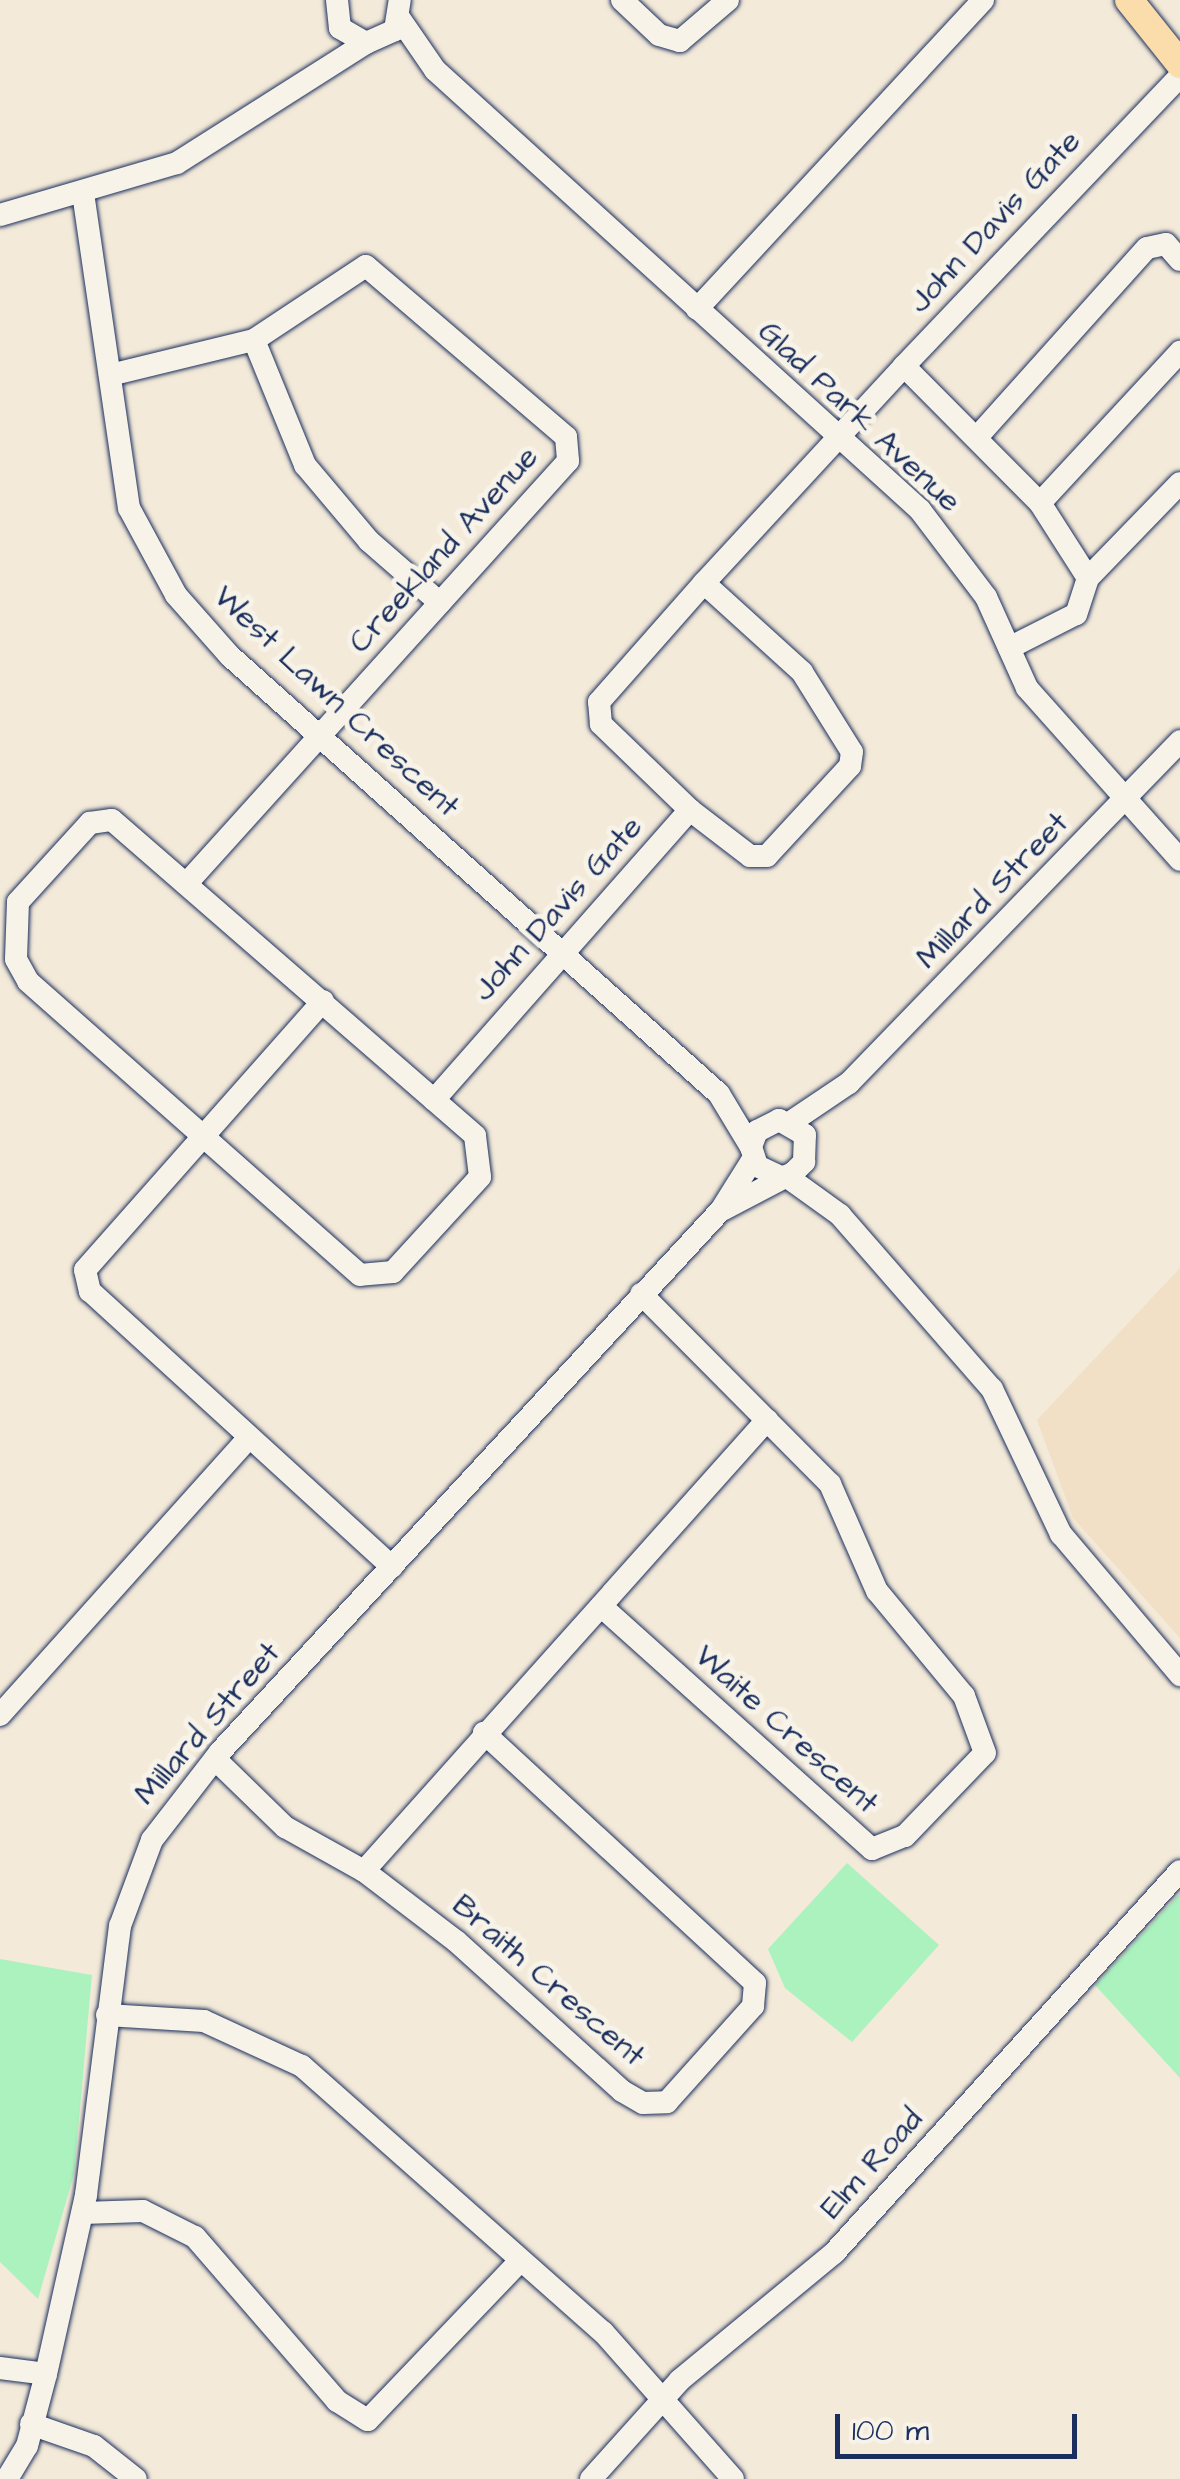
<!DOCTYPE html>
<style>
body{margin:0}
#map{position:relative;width:1180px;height:2479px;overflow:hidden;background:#f4ead9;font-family:"Architects Daughter",sans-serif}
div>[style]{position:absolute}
.built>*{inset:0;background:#f1dfc6}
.green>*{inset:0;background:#abf2be}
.roads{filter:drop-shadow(0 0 2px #1b2f5e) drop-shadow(0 0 2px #1b2f5e)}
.minor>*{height:22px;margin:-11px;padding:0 11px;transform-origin:11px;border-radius:11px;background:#f7f3e8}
.major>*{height:28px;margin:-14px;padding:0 14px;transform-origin:14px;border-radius:14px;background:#fbddab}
span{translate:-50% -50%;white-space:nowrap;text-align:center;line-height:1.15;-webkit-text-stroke:10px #f7f3e8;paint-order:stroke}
.street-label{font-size:32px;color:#1b2f5e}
.scale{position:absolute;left:835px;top:2414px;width:242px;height:45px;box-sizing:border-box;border:5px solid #1b2f5e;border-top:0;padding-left:12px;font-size:30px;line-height:35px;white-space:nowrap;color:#1b2f5e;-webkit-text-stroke:8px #f7f3e8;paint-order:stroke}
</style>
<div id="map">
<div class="built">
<i style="clip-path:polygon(1180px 1268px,1180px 1638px,1073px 1518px,1037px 1420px)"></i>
</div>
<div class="green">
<i style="clip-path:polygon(847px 1863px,939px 1945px,852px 2042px,785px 1988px,768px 1949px)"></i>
<i style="clip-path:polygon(1180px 1893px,1180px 2078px,1095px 1985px)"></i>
<i style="clip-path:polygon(0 1959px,92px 1975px,74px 2174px,38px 2299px,0 2262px)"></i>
</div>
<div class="roads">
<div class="minor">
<i style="left:337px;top:0;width:28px;rotate:84deg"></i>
<i style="left:340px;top:28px;width:30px;rotate:30deg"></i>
<i style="left:366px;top:43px;width:32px;rotate:-24deg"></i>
<i style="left:395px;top:30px;width:30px;rotate:-81deg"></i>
<i style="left:622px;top:0;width:51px;rotate:43.4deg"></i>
<i style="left:659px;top:35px;width:22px;rotate:16deg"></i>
<i style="left:680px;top:41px;width:63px;rotate:-40.5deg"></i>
<i style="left:400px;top:19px;width:62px;rotate:55.5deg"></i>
<i style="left:435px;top:70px;width:655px;rotate:42.21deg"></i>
<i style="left:920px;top:510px;width:109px;rotate:52.8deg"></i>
<i style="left:986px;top:597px;width:100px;rotate:65.7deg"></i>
<i style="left:1027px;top:688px;width:230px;rotate:48.3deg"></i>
<i style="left:83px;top:193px;width:318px;rotate:81.7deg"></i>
<i style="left:129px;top:508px;width:99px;rotate:61.6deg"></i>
<i style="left:176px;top:595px;width:81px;rotate:48.5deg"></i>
<i style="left:230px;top:656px;width:656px;rotate:41.85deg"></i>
<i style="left:719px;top:1094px;width:62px;rotate:58.9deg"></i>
<i style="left:0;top:215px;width:184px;rotate:-16.4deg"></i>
<i style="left:177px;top:163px;width:224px;rotate:-32.4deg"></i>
<i style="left:697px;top:309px;width:421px;rotate:-47.2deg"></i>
<i style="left:254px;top:340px;width:135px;rotate:67.8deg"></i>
<i style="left:305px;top:465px;width:99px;rotate:49.9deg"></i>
<i style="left:369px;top:541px;width:94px;rotate:41.1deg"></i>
<i style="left:904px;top:366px;width:193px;rotate:45.2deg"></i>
<i style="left:1040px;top:503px;width:89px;rotate:57.4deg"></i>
<i style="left:1088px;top:578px;width:38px;rotate:108deg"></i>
<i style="left:1076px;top:614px;width:75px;rotate:153.1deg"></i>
<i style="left:110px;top:375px;width:148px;rotate:-13.7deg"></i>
<i style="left:254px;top:340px;width:134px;rotate:-33.5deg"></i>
<i style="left:366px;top:266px;width:263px;rotate:40.5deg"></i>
<i style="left:566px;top:437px;width:24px;rotate:85deg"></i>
<i style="left:568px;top:461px;width:570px;rotate:132.08deg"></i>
<i style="left:979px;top:435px;width:251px;rotate:-48.1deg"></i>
<i style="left:1147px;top:248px;width:19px;rotate:-12deg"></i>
<i style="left:1166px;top:244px;width:21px;rotate:49deg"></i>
<i style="left:1040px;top:503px;width:206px;rotate:-47.2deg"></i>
<i style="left:1088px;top:578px;width:132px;rotate:-45.9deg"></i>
<i style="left:704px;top:583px;width:132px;rotate:42.2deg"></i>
<i style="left:802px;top:672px;width:94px;rotate:58deg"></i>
<i style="left:852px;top:752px;width:14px;rotate:98deg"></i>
<i style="left:850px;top:766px;width:122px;rotate:132.7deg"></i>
<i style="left:767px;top:856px;width:17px;rotate:180deg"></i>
<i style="left:750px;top:856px;width:76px;rotate:-142.5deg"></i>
<i style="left:690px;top:810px;width:124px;rotate:-136deg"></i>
<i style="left:601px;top:724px;width:22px;rotate:-95deg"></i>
<i style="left:599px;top:702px;width:159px;rotate:-48.6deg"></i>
<i style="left:704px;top:583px;width:295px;rotate:-47.3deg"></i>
<i style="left:904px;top:366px;width:400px;rotate:-46.4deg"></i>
<i style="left:112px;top:820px;width:481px;rotate:41deg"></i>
<i style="left:475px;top:1136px;width:41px;rotate:83deg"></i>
<i style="left:480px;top:1177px;width:129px;rotate:132.5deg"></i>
<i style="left:393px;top:1272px;width:33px;rotate:175deg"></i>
<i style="left:360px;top:1275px;width:443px;rotate:-138.5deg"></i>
<i style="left:28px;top:981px;width:25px;rotate:-119deg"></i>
<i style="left:16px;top:959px;width:57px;rotate:-88deg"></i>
<i style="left:18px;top:902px;width:107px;rotate:-47.7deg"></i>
<i style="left:90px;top:823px;width:22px;rotate:-8deg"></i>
<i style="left:323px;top:1001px;width:359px;rotate:131.5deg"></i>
<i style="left:85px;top:1270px;width:22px;rotate:77deg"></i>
<i style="left:90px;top:1291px;width:409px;rotate:42.4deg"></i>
<i style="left:434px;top:1100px;width:387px;rotate:-48.6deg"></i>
<i style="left:791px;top:1122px;width:70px;rotate:-33.9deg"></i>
<i style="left:849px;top:1083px;width:476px;rotate:-45.9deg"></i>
<i style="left:786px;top:1176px;width:67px;rotate:35.8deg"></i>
<i style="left:840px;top:1215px;width:231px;rotate:48.9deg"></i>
<i style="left:992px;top:1389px;width:161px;rotate:64.6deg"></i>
<i style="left:1061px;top:1534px;width:185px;rotate:49.8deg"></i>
<i style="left:724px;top:1209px;width:78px;rotate:-27.6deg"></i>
<i style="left:793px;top:1173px;width:16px;rotate:-45deg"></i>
<i style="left:804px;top:1162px;width:27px;rotate:-88deg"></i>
<i style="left:805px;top:1135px;width:30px;rotate:-150deg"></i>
<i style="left:779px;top:1120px;width:25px;rotate:153deg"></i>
<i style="left:757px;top:1131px;width:17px;rotate:111deg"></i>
<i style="left:751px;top:1147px;width:20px;rotate:72deg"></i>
<i style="left:757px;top:1166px;width:26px;rotate:25deg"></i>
<i style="left:601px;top:1606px;width:364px;rotate:41.9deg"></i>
<i style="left:872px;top:1849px;width:35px;rotate:-22deg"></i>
<i style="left:905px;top:1836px;width:115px;rotate:-46.1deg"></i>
<i style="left:985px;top:1753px;width:61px;rotate:-110.2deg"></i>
<i style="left:964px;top:1696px;width:136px;rotate:-129.6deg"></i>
<i style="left:877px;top:1591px;width:117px;rotate:-113.7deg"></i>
<i style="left:830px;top:1484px;width:268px;rotate:-134.8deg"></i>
<i style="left:0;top:1715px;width:373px;rotate:-48.1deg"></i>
<i style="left:215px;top:1759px;width:98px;rotate:44.2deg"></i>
<i style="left:285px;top:1827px;width:90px;rotate:29.1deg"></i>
<i style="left:364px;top:1871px;width:116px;rotate:37.3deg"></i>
<i style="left:456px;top:1941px;width:224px;rotate:42.1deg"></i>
<i style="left:622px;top:2091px;width:24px;rotate:30deg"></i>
<i style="left:643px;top:2103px;width:24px;rotate:-2deg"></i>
<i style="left:667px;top:2102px;width:129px;rotate:-48.1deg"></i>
<i style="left:753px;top:2006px;width:23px;rotate:-85deg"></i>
<i style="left:755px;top:1983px;width:369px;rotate:-137.3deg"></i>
<i style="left:364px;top:1871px;width:605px;rotate:-48.22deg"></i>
<i style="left:107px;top:2015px;width:97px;rotate:3.5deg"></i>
<i style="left:204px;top:2021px;width:108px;rotate:24.7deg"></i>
<i style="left:302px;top:2066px;width:402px;rotate:41.5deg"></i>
<i style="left:603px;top:2332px;width:196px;rotate:48.5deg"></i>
<i style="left:83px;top:2213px;width:60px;rotate:-1.9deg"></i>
<i style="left:143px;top:2211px;width:58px;rotate:26.6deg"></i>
<i style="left:195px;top:2237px;width:217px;rotate:49.1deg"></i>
<i style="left:337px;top:2401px;width:36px;rotate:32deg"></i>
<i style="left:368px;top:2420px;width:217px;rotate:-46.3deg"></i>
<i style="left:0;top:2368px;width:46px;rotate:7.4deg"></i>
<i style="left:31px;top:2424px;width:67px;rotate:19.2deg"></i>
<i style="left:94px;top:2446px;width:53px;rotate:38.2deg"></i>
<i style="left:7px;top:2479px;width:39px;rotate:-59deg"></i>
<i style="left:27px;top:2446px;width:74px;rotate:-75.2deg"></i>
<i style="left:46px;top:2374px;width:183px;rotate:-77.4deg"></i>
<i style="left:86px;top:2195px;width:271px;rotate:-82.8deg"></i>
<i style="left:120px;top:1926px;width:92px;rotate:-69.6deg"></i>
<i style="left:152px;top:1840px;width:111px;rotate:-52.3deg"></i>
<i style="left:220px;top:1752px;width:738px;rotate:-47.25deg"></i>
<i style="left:721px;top:1210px;width:60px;rotate:-57.9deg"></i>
<i style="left:591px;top:2479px;width:133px;rotate:-48deg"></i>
<i style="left:680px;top:2380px;width:200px;rotate:-39.5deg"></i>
<i style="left:834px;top:2253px;width:515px;rotate:-47.83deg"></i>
</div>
<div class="major">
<i style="left:1129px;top:0;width:82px;rotate:51.4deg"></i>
</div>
</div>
<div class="street-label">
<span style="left:995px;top:222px;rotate:-47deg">John Davis Gate</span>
<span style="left:859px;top:417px;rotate:43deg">Glad Park Avenue</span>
<span style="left:444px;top:550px;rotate:-48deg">Creekland Avenue</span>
<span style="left:336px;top:702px;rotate:43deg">West Lawn Crescent</span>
<span style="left:993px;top:891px;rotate:-46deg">Millard Street</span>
<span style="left:558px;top:909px;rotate:-48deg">John Davis Gate</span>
<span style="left:208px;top:1724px;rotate:-49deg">Millard Street</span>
<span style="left:786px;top:1730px;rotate:42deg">Waite Crescent</span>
<span style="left:548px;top:1981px;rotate:41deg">Braith Crescent</span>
<span style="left:872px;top:2164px;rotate:-48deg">Elm Road</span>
</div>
<div class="scale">100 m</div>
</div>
